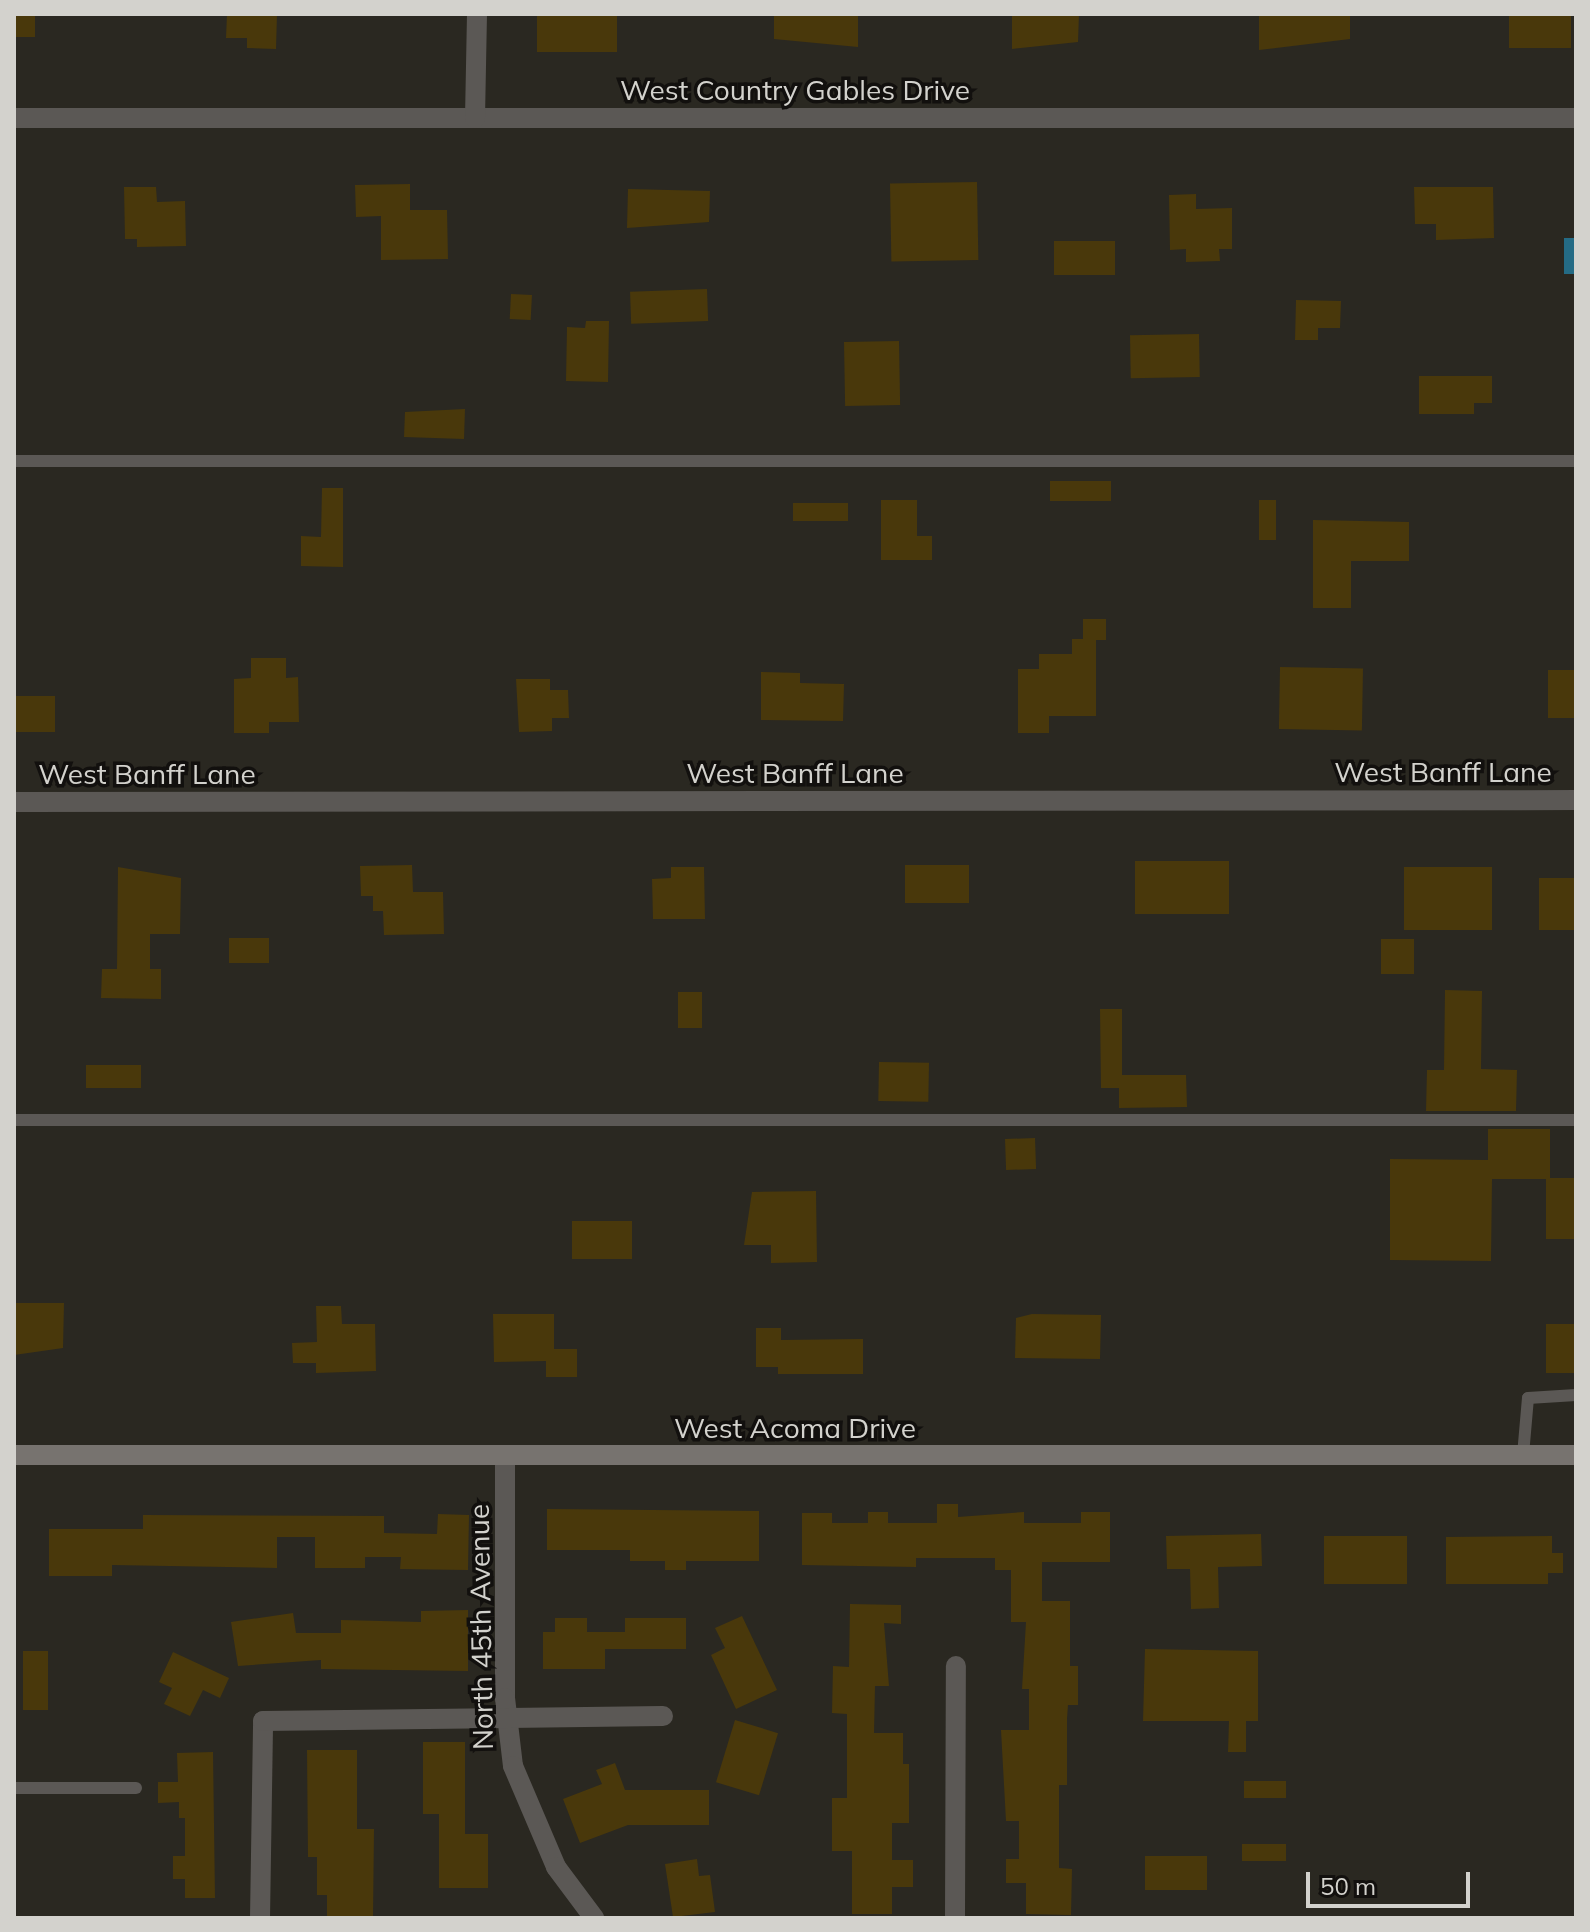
<!DOCTYPE html>
<style>
body{margin:0}
#map{position:relative;width:1590px;height:1932px;overflow:hidden;background:#2a2821;font-family:Mulish,sans-serif}
div>[style]{position:absolute}
.water>*{inset:0;background:#246b85;transform-origin:0 0}
.building>*{inset:0;background:#49380b;transform-origin:0 0}
.lane>*{height:12px;margin:-6px;padding:0 6px;transform-origin:6px;border-radius:6px;background:#5b5855}
.street>*{height:20px;margin:-10px;padding:0 10px;transform-origin:10px;border-radius:10px;background:#5b5855}
.secondary>*{height:20px;margin:-10px;padding:0 10px;transform-origin:10px;border-radius:10px;background:#77736f}
span{translate:-50% -50%;white-space:nowrap;text-align:center;line-height:1.15;-webkit-text-stroke:7px #12100e;paint-order:stroke}
.street-label{font-size:28px;color:#d3d2cd}
.frame{position:absolute;inset:0;border:16px solid #d3d2cd;pointer-events:none}
.scale{position:absolute;left:1306px;top:1872px;width:164px;height:36px;box-sizing:border-box;border:4px solid #d3d2cd;border-top:0;padding-left:10px;font-size:24px;line-height:28px;white-space:nowrap;color:#d3d2cd;-webkit-text-stroke:6px #12100e;paint-order:stroke}
</style>
<div id="map">
<div class="water">
<i style="left:1564px;top:238px;width:12px;height:36px"></i>
</div>
<div class="building">
<i style="left:14px;top:14px;width:21px;height:23px"></i>
<i style="clip-path:polygon(227px 14px,277px 14px,276px 49px,247px 48px,247px 38px,226px 38px)"></i>
<i style="left:537px;top:14px;width:80px;height:38px"></i>
<i style="clip-path:polygon(774px 14px,858px 14px,858px 47px,774px 39px)"></i>
<i style="clip-path:polygon(1012px 14px,1079px 14px,1078px 42px,1012px 49px)"></i>
<i style="clip-path:polygon(1259px 14px,1350px 14px,1350px 39px,1259px 50px)"></i>
<i style="left:1509px;top:14px;width:62px;height:34px"></i>
<i style="left:977px;top:182px;width:78px;height:87px;rotate:89deg"></i>
<i style="clip-path:polygon(410px 184px,410px 210px,447px 210px,448px 259px,381px 260px,381px 216px,356px 217px,355px 185px)"></i>
<i style="clip-path:polygon(124px 187px,156px 187px,157px 202px,185px 201px,186px 246px,137px 247px,137px 239px,125px 239px)"></i>
<i style="clip-path:polygon(1414px 187px,1493px 187px,1494px 238px,1436px 240px,1436px 224px,1415px 224px)"></i>
<i style="clip-path:polygon(628px 189px,710px 191px,709px 222px,627px 228px)"></i>
<i style="clip-path:polygon(1196px 194px,1196px 209px,1232px 208px,1232px 249px,1219px 249px,1220px 261px,1186px 262px,1186px 249px,1170px 250px,1169px 195px)"></i>
<i style="left:1115px;top:241px;width:34px;height:61px;rotate:90deg"></i>
<i style="left:707px;top:289px;width:32px;height:77px;rotate:88deg"></i>
<i style="left:511px;top:294px;width:21px;height:25px;rotate:3deg"></i>
<i style="clip-path:polygon(1296px 300px,1341px 301px,1340px 328px,1318px 328px,1318px 340px,1295px 340px)"></i>
<i style="clip-path:polygon(586px 321px,609px 321px,608px 382px,566px 381px,567px 327px,585px 328px)"></i>
<i style="left:1199px;top:334px;width:43px;height:69px;rotate:89deg"></i>
<i style="left:899px;top:341px;width:64px;height:55px;rotate:89deg"></i>
<i style="clip-path:polygon(1419px 376px,1492px 376px,1492px 403px,1474px 403px,1474px 414px,1419px 414px)"></i>
<i style="clip-path:polygon(465px 409px,464px 439px,404px 437px,405px 412px)"></i>
<i style="left:1050px;top:481px;width:61px;height:20px"></i>
<i style="clip-path:polygon(322px 488px,343px 488px,343px 567px,301px 566px,301px 536px,321px 537px)"></i>
<i style="clip-path:polygon(881px 500px,917px 500px,917px 536px,932px 536px,932px 560px,881px 560px)"></i>
<i style="left:1259px;top:500px;width:17px;height:40px"></i>
<i style="left:793px;top:503px;width:55px;height:18px"></i>
<i style="clip-path:polygon(1313px 520px,1409px 522px,1409px 561px,1351px 561px,1351px 608px,1313px 608px)"></i>
<i style="clip-path:polygon(1083px 619px,1106px 619px,1106px 640px,1096px 640px,1096px 716px,1049px 716px,1049px 733px,1018px 733px,1018px 669px,1039px 669px,1039px 654px,1072px 654px,1072px 639px,1083px 639px)"></i>
<i style="clip-path:polygon(251px 658px,286px 658px,286px 678px,298px 677px,299px 722px,269px 722px,269px 733px,234px 733px,234px 679px,251px 678px)"></i>
<i style="left:1280px;top:667px;width:83px;height:62px;rotate:1deg"></i>
<i style="left:1548px;top:670px;width:28px;height:48px"></i>
<i style="clip-path:polygon(761px 672px,800px 673px,800px 683px,844px 684px,843px 721px,761px 720px)"></i>
<i style="clip-path:polygon(516px 679px,550px 679px,550px 690px,568px 690px,569px 718px,552px 718px,552px 731px,519px 732px)"></i>
<i style="left:14px;top:696px;width:41px;height:36px"></i>
<i style="left:1135px;top:861px;width:94px;height:53px"></i>
<i style="clip-path:polygon(412px 865px,413px 892px,443px 892px,444px 934px,384px 935px,383px 911px,373px 911px,373px 896px,361px 896px,360px 866px)"></i>
<i style="left:905px;top:865px;width:64px;height:38px"></i>
<i style="clip-path:polygon(118px 867px,181px 878px,180px 934px,150px 934px,150px 969px,161px 969px,161px 999px,101px 998px,102px 969px,117px 969px)"></i>
<i style="clip-path:polygon(671px 867px,704px 867px,705px 919px,653px 919px,652px 879px,671px 878px)"></i>
<i style="left:1492px;top:867px;width:63px;height:88px;rotate:90deg"></i>
<i style="left:1576px;top:878px;width:52px;height:37px;rotate:90deg"></i>
<i style="left:229px;top:938px;width:40px;height:25px"></i>
<i style="left:1381px;top:939px;width:33px;height:35px"></i>
<i style="clip-path:polygon(1445px 990px,1482px 991px,1481px 1069px,1517px 1070px,1516px 1111px,1426px 1111px,1427px 1070px,1444px 1070px)"></i>
<i style="left:678px;top:992px;width:24px;height:36px"></i>
<i style="clip-path:polygon(1100px 1009px,1122px 1009px,1122px 1075px,1186px 1075px,1187px 1107px,1119px 1108px,1119px 1088px,1101px 1088px)"></i>
<i style="left:879px;top:1062px;width:50px;height:39px;rotate:1deg"></i>
<i style="left:86px;top:1065px;width:55px;height:23px"></i>
<i style="clip-path:polygon(1488px 1129px,1550px 1129px,1550px 1178px,1576px 1178px,1576px 1239px,1546px 1239px,1546px 1179px,1492px 1179px,1491px 1261px,1390px 1260px,1390px 1159px,1488px 1160px)"></i>
<i style="left:1035px;top:1138px;width:31px;height:30px;rotate:88deg"></i>
<i style="clip-path:polygon(816px 1191px,817px 1262px,771px 1263px,771px 1245px,744px 1245px,752px 1192px)"></i>
<i style="left:572px;top:1221px;width:60px;height:38px"></i>
<i style="clip-path:polygon(14px 1303px,64px 1303px,63px 1348px,14px 1355px)"></i>
<i style="clip-path:polygon(316px 1306px,341px 1306px,342px 1324px,375px 1324px,376px 1371px,316px 1373px,316px 1363px,293px 1363px,292px 1343px,317px 1342px)"></i>
<i style="clip-path:polygon(493px 1314px,554px 1314px,554px 1349px,577px 1349px,577px 1377px,546px 1377px,546px 1361px,494px 1362px)"></i>
<i style="clip-path:polygon(1032px 1314px,1101px 1315px,1100px 1359px,1015px 1358px,1016px 1318px)"></i>
<i style="left:1546px;top:1324px;width:30px;height:49px"></i>
<i style="clip-path:polygon(756px 1328px,781px 1328px,781px 1340px,863px 1339px,863px 1374px,778px 1374px,778px 1367px,756px 1367px)"></i>
<i style="clip-path:polygon(937px 1504px,958px 1504px,958px 1517px,1024px 1512px,1024px 1523px,1081px 1523px,1081px 1512px,1110px 1512px,1110px 1562px,1042px 1562px,1042px 1601px,1070px 1601px,1070px 1666px,1078px 1666px,1078px 1705px,1068px 1705px,1067px 1719px,1067px 1785px,1059px 1785px,1059px 1868px,1072px 1869px,1071px 1915px,1026px 1914px,1026px 1883px,1006px 1883px,1006px 1859px,1019px 1859px,1019px 1821px,1006px 1821px,1001px 1730px,1029px 1730px,1029px 1689px,1022px 1689px,1026px 1622px,1011px 1622px,1011px 1570px,995px 1570px,995px 1558px,916px 1558px,916px 1567px,802px 1565px,802px 1513px,832px 1513px,832px 1523px,868px 1523px,868px 1512px,888px 1512px,888px 1523px,937px 1523px)"></i>
<i style="clip-path:polygon(547px 1509px,759px 1511px,759px 1561px,686px 1561px,686px 1570px,665px 1570px,665px 1561px,630px 1561px,630px 1550px,547px 1550px)"></i>
<i style="clip-path:polygon(438px 1514px,469px 1515px,468px 1570px,400px 1569px,401px 1557px,365px 1557px,365px 1568px,315px 1568px,315px 1537px,277px 1537px,277px 1568px,112px 1565px,112px 1576px,49px 1576px,49px 1529px,143px 1529px,143px 1515px,384px 1516px,384px 1533px,437px 1534px)"></i>
<i style="clip-path:polygon(1261px 1534px,1262px 1566px,1218px 1567px,1219px 1608px,1191px 1609px,1190px 1569px,1167px 1569px,1166px 1536px)"></i>
<i style="left:1324px;top:1536px;width:83px;height:48px"></i>
<i style="clip-path:polygon(1552px 1536px,1552px 1553px,1563px 1553px,1563px 1573px,1548px 1573px,1548px 1584px,1446px 1584px,1446px 1537px)"></i>
<i style="clip-path:polygon(850px 1604px,901px 1605px,901px 1624px,884px 1623px,889px 1686px,875px 1686px,874px 1733px,903px 1733px,903px 1764px,909px 1764px,909px 1823px,892px 1823px,892px 1860px,913px 1860px,913px 1887px,892px 1887px,892px 1914px,852px 1914px,852px 1851px,832px 1851px,832px 1798px,847px 1798px,847px 1714px,832px 1713px,833px 1666px,849px 1667px)"></i>
<i style="clip-path:polygon(468px 1610px,468px 1671px,321px 1669px,321px 1660px,238px 1666px,231px 1622px,293px 1613px,296px 1633px,341px 1633px,341px 1620px,421px 1622px,421px 1611px)"></i>
<i style="clip-path:polygon(742px 1616px,777px 1690px,736px 1709px,711px 1655px,725px 1648px,715px 1628px)"></i>
<i style="clip-path:polygon(555px 1618px,587px 1618px,587px 1632px,625px 1632px,625px 1618px,686px 1618px,686px 1649px,605px 1649px,605px 1669px,543px 1669px,543px 1632px,555px 1632px)"></i>
<i style="clip-path:polygon(1145px 1649px,1258px 1651px,1258px 1721px,1246px 1721px,1246px 1752px,1228px 1752px,1229px 1721px,1143px 1721px)"></i>
<i style="left:23px;top:1651px;width:25px;height:59px"></i>
<i style="clip-path:polygon(173px 1652px,229px 1678px,220px 1698px,203px 1690px,190px 1716px,164px 1704px,172px 1688px,159px 1682px)"></i>
<i style="left:735px;top:1720px;width:45px;height:65px;rotate:17deg"></i>
<i style="clip-path:polygon(423px 1742px,465px 1742px,465px 1834px,488px 1834px,488px 1888px,439px 1888px,439px 1814px,423px 1814px)"></i>
<i style="clip-path:polygon(307px 1750px,357px 1750px,357px 1829px,374px 1829px,373px 1918px,327px 1918px,327px 1895px,317px 1895px,317px 1857px,308px 1857px)"></i>
<i style="clip-path:polygon(213px 1752px,215px 1898px,185px 1898px,185px 1879px,173px 1879px,173px 1856px,185px 1856px,185px 1818px,179px 1818px,179px 1802px,158px 1803px,158px 1782px,178px 1782px,177px 1753px)"></i>
<i style="clip-path:polygon(615px 1763px,625px 1790px,709px 1790px,709px 1825px,628px 1825px,580px 1843px,563px 1799px,602px 1784px,596px 1770px)"></i>
<i style="left:1244px;top:1781px;width:42px;height:17px"></i>
<i style="left:1242px;top:1844px;width:44px;height:17px"></i>
<i style="left:1145px;top:1856px;width:62px;height:34px"></i>
<i style="clip-path:polygon(697px 1859px,699px 1876px,710px 1875px,715px 1912px,673px 1917px,665px 1864px)"></i>
</div>
<div class="lane">
<i style="left:14px;top:461px;width:1562px"></i>
<i style="left:14px;top:1120px;width:1562px"></i>
<i style="left:1523px;top:1455px;width:57px;rotate:-85deg"></i>
<i style="left:1528px;top:1398px;width:48px;rotate:-3.6deg"></i>
<i style="left:14px;top:1788px;width:122px"></i>
</div>
<div class="street">
<i style="left:14px;top:118px;width:1562px"></i>
<i style="left:475px;top:118px;width:104px;rotate:-88.9deg"></i>
<i style="left:14px;top:802px;width:1562px;rotate:-0.07deg"></i>
<i style="left:505px;top:1456px;width:242px;rotate:90deg"></i>
<i style="left:505px;top:1698px;width:68px;rotate:83.3deg"></i>
<i style="left:513px;top:1766px;width:110px;rotate:66.9deg"></i>
<i style="left:556px;top:1867px;width:64px;rotate:53.3deg"></i>
<i style="left:260px;top:1918px;width:197px;rotate:-89.1deg"></i>
<i style="left:263px;top:1721px;width:400px;rotate:-0.7deg"></i>
<i style="left:955px;top:1918px;width:252px;rotate:-89.8deg"></i>
</div>
<div class="secondary">
<i style="left:14px;top:1455px;width:1562px"></i>
</div>
<div class="street-label">
<span style="left:795px;top:90px">West Country Gables Drive</span>
<span style="left:1443px;top:772px">West Banff Lane</span>
<span style="left:795px;top:773px">West Banff Lane</span>
<span style="left:147px;top:774px">West Banff Lane</span>
<span style="left:795px;top:1428px">West Acoma Drive</span>
<span style="left:481px;top:1627px;rotate:-91deg">North 45th Avenue</span>
</div>
<div class="frame"></div>
<div class="scale">50 m</div>
</div>
